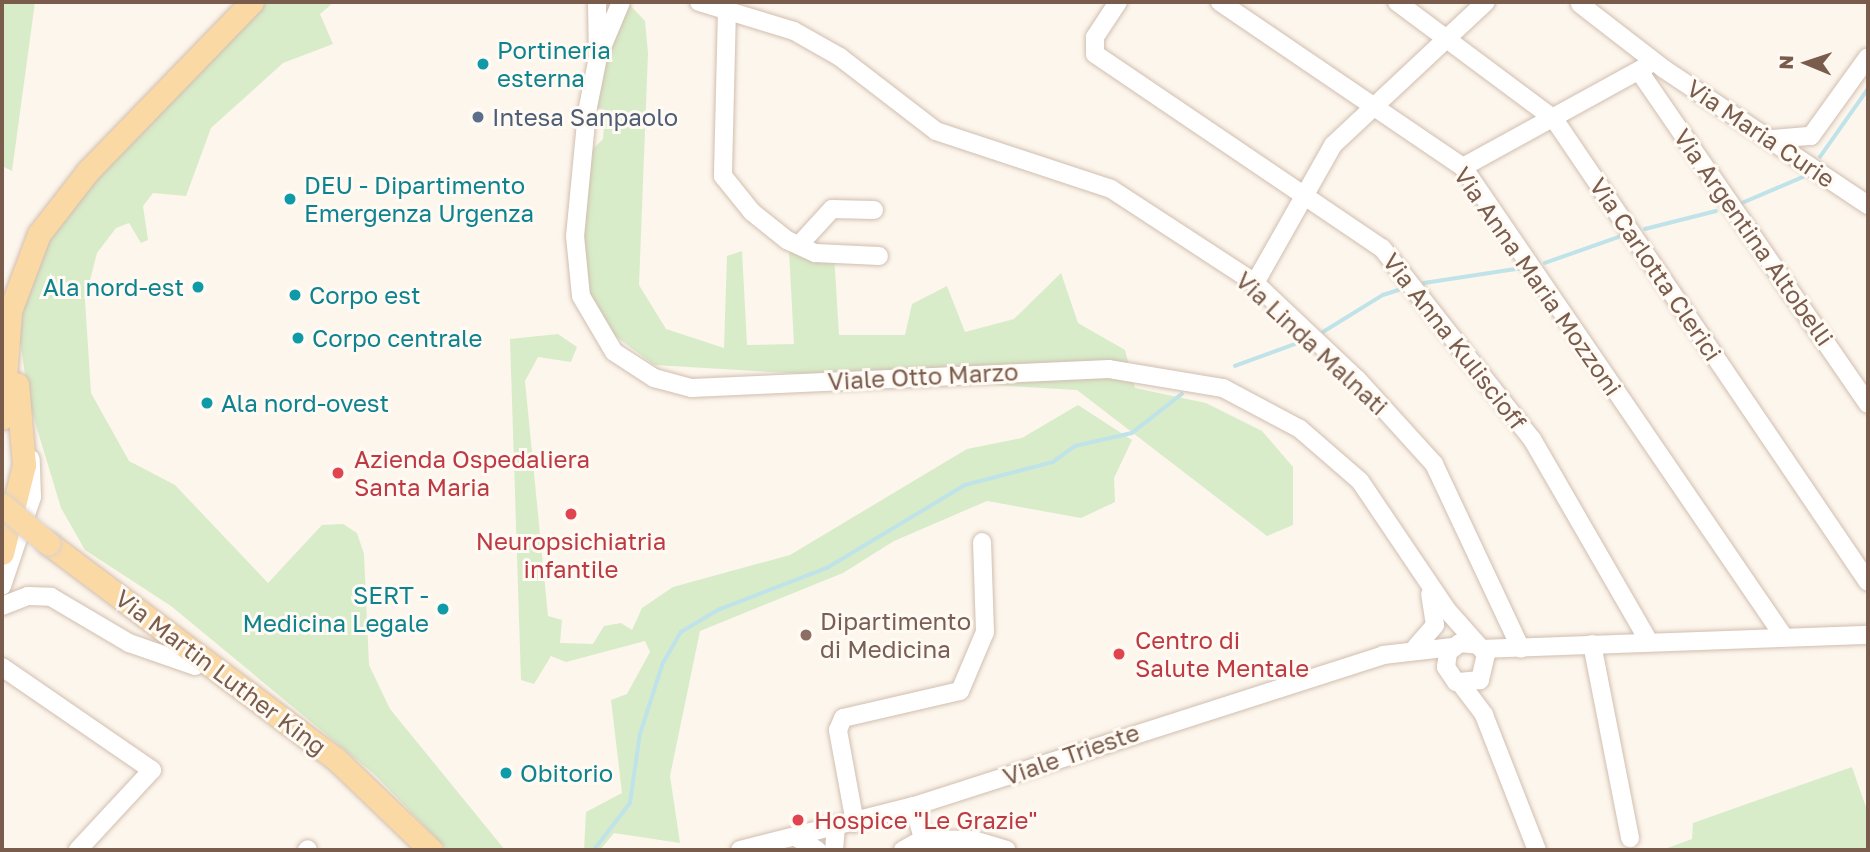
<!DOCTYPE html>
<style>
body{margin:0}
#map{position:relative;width:1870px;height:852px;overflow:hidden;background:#fdf6ec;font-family:"Golos Text",sans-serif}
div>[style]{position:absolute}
.green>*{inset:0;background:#d8ecc9}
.stream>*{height:3.5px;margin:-1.75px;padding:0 1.75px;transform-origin:1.75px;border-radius:1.75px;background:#bfe3e8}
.roads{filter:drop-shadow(0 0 2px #d1beb0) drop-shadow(0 0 2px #d1beb0)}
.minor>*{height:18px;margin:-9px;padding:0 9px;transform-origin:9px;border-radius:9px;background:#fff}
.major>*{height:23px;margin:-11.5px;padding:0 11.5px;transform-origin:11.5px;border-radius:11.5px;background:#fbd9a5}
.bridges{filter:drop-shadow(0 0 2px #dad1cd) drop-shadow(0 0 2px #dad1cd)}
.major-bridge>*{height:23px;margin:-11.5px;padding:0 11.5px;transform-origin:11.5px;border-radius:11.5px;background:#fbd9a5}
.dots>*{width:19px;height:19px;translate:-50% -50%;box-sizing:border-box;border:4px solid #fffaf3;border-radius:50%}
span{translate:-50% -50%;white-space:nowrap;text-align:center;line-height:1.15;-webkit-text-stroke:6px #fffaf3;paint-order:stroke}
.culture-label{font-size:24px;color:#0d838f}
.left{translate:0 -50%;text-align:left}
.right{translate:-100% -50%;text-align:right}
.service-label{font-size:24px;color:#4e5e75}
.street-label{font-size:24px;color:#7a5c4d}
.health-label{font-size:24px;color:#be3a42}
.education-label{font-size:24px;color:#785e54}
.frame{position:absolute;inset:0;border:4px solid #7a5c4d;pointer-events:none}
.north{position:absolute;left:1772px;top:28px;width:70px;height:70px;-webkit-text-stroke:5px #fffaf3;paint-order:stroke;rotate:272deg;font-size:19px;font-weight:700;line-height:28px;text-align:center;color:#7a5c4d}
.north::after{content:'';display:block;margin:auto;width:24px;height:32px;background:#7a5c4d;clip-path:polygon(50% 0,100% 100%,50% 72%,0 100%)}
</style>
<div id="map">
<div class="green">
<i style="clip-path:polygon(2px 2px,35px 2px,12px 171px,2px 166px)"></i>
<i style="clip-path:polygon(268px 2px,334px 2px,320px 14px,333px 44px,283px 63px,211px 128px,186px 196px,153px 193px,143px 206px,148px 240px,141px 243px,129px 223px,116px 228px,97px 253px,85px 300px,91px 393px,129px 461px,175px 485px,268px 583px,322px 525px,343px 524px,357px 533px,364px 554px,369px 665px,390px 709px,505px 850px,448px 850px,374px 774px,171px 606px,85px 550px,61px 508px,29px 402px,17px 320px,39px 255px,117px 140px,201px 53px)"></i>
<i style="clip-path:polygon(627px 2px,645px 21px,648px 53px,639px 285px,666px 329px,724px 348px,727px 256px,742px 251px,747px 345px,794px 344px,789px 251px,834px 254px,839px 335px,905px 335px,912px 304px,947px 286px,965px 332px,1014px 319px,1061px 273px,1078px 323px,1125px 350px,1135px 388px,1206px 403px,1262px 431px,1293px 467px,1293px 525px,1267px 536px,1077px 390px,654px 365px,610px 332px,583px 288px,582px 232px,591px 151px,603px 139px,605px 110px,595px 107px,596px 92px)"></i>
<i style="clip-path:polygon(558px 334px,577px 347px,571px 362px,538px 357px,525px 381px,548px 616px,562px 620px,560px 643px,593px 644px,604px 626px,621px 623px,632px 630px,642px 608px,673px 587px,790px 555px,967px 449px,1022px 438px,1078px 405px,1132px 440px,1114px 478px,1115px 502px,1081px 518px,987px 501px,894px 541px,843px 573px,700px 631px,670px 776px,680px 843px,614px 833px,600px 850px,584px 850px,586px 812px,622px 793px,611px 700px,627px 694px,650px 652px,645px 641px,566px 662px,551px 656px,534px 684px,521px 680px,510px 339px)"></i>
<i style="clip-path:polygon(1852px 767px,1868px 813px,1868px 850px,1662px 850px,1692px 839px,1693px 823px)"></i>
</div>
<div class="stream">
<i style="left:1820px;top:157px;width:83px;rotate:-54.8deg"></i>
<i style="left:1742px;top:203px;width:66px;rotate:-23.1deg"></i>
<i style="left:1645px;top:229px;width:73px;rotate:-14.2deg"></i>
<i style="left:1545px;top:263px;width:84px;rotate:-19.5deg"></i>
<i style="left:1424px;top:283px;width:99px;rotate:-8.7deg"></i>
<i style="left:1323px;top:332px;width:70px;rotate:-31.7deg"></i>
<i style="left:1383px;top:295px;width:23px;rotate:-18deg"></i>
<i style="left:1235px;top:366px;width:76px;rotate:-20.1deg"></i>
<i style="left:594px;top:850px;width:59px;rotate:-52.5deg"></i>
<i style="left:630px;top:803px;width:70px;rotate:-81.8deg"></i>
<i style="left:640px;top:734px;width:75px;rotate:-72.1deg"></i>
<i style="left:663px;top:663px;width:36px;rotate:-60deg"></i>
<i style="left:681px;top:632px;width:43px;rotate:-30.7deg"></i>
<i style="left:718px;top:610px;width:117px;rotate:-21.1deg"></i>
<i style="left:827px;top:568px;width:161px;rotate:-31deg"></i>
<i style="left:965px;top:485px;width:91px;rotate:-14.6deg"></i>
<i style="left:1053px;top:462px;width:27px;rotate:-36deg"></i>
<i style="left:1075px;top:446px;width:58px;rotate:-12.8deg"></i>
<i style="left:1132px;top:433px;width:63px;rotate:-38deg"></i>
</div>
<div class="roads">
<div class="minor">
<i style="left:597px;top:2px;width:55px;rotate:89deg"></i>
<i style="left:621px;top:2px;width:60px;rotate:112.7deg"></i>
<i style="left:598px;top:57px;width:56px;rotate:101.3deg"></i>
<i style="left:587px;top:112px;width:125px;rotate:95.5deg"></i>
<i style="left:575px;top:236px;width:60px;rotate:84.3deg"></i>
<i style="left:581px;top:296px;width:65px;rotate:59.5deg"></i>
<i style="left:614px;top:352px;width:48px;rotate:33deg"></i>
<i style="left:654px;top:378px;width:39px;rotate:15deg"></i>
<i style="left:692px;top:388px;width:417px;rotate:-2.6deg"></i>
<i style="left:1109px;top:369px;width:116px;rotate:9.5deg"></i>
<i style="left:1223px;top:388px;width:87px;rotate:28deg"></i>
<i style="left:1300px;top:429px;width:79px;rotate:40.9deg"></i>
<i style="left:1360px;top:481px;width:156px;rotate:56deg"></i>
<i style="left:1447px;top:610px;width:59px;rotate:48.4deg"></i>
<i style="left:1486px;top:654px;width:27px;rotate:103deg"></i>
<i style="left:1480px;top:680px;width:24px;rotate:175deg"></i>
<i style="left:1456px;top:682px;width:18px;rotate:-124deg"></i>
<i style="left:1446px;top:667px;width:15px;rotate:-82deg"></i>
<i style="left:1448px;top:652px;width:15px;rotate:-37deg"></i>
<i style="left:1460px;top:643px;width:18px;rotate:6deg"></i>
<i style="left:699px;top:2px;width:99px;rotate:17deg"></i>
<i style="left:794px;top:31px;width:53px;rotate:29.5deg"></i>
<i style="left:840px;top:57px;width:121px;rotate:37.6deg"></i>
<i style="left:936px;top:131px;width:184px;rotate:18.3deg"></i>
<i style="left:1111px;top:189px;width:172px;rotate:33.1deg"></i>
<i style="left:1255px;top:283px;width:140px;rotate:43.3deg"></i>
<i style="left:1357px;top:379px;width:115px;rotate:47.8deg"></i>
<i style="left:1434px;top:464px;width:204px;rotate:64.8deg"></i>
<i style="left:1118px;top:2px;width:42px;rotate:123.3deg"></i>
<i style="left:1095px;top:37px;width:17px;rotate:90deg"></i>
<i style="left:1095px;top:54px;width:346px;rotate:34.1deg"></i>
<i style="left:1382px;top:248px;width:243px;rotate:51.9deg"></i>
<i style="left:1532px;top:439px;width:232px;rotate:60deg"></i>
<i style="left:1220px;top:2px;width:294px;rotate:34.2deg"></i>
<i style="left:1463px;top:167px;width:566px;rotate:55.66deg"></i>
<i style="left:1397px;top:2px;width:196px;rotate:36.7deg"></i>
<i style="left:1554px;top:119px;width:559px;rotate:55.86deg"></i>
<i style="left:1580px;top:4px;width:106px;rotate:37.7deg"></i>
<i style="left:1664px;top:69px;width:245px;rotate:33.7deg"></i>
<i style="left:727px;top:9px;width:167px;rotate:91.4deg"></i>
<i style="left:723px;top:176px;width:46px;rotate:51.1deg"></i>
<i style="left:752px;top:212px;width:45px;rotate:38.7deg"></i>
<i style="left:787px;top:240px;width:31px;rotate:25deg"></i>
<i style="left:815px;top:253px;width:64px;rotate:2.7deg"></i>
<i style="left:1639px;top:71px;width:404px;rotate:55.5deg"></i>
<i style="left:1773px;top:139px;width:38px;rotate:-5deg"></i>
<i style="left:1811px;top:136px;width:97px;rotate:-54.2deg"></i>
<i style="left:1463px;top:167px;width:210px;rotate:-28.8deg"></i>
<i style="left:799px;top:245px;width:49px;rotate:-47.5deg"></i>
<i style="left:832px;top:209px;width:42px;rotate:1.4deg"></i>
<i style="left:1255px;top:283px;width:159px;rotate:-60.5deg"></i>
<i style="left:1333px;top:145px;width:209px;rotate:-43.1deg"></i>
<i style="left:2px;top:586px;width:94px;rotate:-71.4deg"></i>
<i style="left:32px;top:497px;width:38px;rotate:-92deg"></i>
<i style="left:2px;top:606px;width:28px;rotate:-21deg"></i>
<i style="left:28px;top:596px;width:23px;rotate:2deg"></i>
<i style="left:51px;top:597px;width:91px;rotate:30.5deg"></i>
<i style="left:129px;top:643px;width:70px;rotate:19.2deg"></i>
<i style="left:1592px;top:644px;width:198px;rotate:78.9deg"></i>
<i style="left:1416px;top:647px;width:29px;rotate:-49deg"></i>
<i style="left:1435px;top:625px;width:31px;rotate:-99deg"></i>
<i style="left:1482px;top:649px;width:386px;rotate:-2.1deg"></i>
<i style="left:2px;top:667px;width:182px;rotate:34.5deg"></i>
<i style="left:152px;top:770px;width:109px;rotate:132.8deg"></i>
<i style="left:1461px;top:684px;width:39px;rotate:53deg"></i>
<i style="left:1484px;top:715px;width:145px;rotate:68.6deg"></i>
<i style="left:855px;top:823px;width:95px;rotate:-100.4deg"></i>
<i style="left:838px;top:730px;width:13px;rotate:-67deg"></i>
<i style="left:843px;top:718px;width:120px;rotate:-13deg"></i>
<i style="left:960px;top:691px;width:64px;rotate:-67deg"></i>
<i style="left:985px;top:632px;width:90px;rotate:-91.9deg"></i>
<i style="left:796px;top:837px;width:25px;rotate:32deg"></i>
<i style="left:923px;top:839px;width:51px;rotate:1.1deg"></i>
<i style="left:974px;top:840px;width:34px;rotate:17deg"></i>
<i style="left:307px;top:850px;width:1px;rotate:-45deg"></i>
<i style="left:740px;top:850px;width:179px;rotate:-14.2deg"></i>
<i style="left:914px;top:806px;width:493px;rotate:-17.8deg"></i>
<i style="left:1383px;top:655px;width:70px;rotate:-6.5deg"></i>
<i style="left:834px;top:850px;width:22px;rotate:-85deg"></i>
<i style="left:903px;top:850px;width:23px;rotate:-29deg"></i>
<i style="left:923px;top:839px;width:34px;rotate:-105deg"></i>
</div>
<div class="major">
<i style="left:2px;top:418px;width:107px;rotate:-85.7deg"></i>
<i style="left:10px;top:311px;width:82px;rotate:-69.4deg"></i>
<i style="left:39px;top:234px;width:80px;rotate:-52.1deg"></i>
<i style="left:88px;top:171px;width:235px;rotate:-45.9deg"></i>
<i style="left:48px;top:543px;width:360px;rotate:36.9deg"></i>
<i style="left:336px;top:759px;width:132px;rotate:43.8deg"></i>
<i style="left:2px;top:553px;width:91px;rotate:-76deg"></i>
<i style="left:24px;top:465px;width:81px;rotate:-94.9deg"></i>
</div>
</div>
<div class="bridges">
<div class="major-bridge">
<i style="left:2px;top:505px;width:60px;rotate:39.6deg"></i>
</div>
</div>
<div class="dots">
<i style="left:483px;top:64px;background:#0f9aa8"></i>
<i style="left:478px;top:117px;background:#5c6f8a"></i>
<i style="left:290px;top:199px;background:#0f9aa8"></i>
<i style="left:198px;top:287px;background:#0f9aa8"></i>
<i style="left:295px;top:295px;background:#0f9aa8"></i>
<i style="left:298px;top:338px;background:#0f9aa8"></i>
<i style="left:207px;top:403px;background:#0f9aa8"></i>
<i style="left:338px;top:473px;background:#e0444e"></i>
<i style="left:571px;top:514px;background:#e0444e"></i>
<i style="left:443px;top:609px;background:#0f9aa8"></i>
<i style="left:806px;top:635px;background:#8d6e63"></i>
<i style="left:1119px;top:654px;background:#e0444e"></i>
<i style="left:506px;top:773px;background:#0f9aa8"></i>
<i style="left:798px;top:820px;background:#e0444e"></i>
</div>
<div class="culture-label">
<span class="left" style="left:497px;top:64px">Portineria<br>esterna</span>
<span class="left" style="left:304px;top:199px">DEU - Dipartimento<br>Emergenza Urgenza</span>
<span class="right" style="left:184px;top:287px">Ala nord-est</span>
<span class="left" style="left:309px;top:295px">Corpo est</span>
<span class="left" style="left:312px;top:338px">Corpo centrale</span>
<span class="left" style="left:221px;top:403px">Ala nord-ovest</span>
<span class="right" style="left:429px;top:609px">SERT -<br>Medicina Legale</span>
<span class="left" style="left:520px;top:773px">Obitorio</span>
</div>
<div class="service-label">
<span class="left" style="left:492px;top:117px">Intesa Sanpaolo</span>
</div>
<div class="street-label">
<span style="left:1761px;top:133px;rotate:34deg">Via Maria Curie</span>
<span style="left:1754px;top:237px;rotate:55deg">Via Argentina Altobelli</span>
<span style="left:1656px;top:269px;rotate:56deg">Via Carlotta Clerici</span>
<span style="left:1538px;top:281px;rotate:55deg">Via Anna Maria Mozzoni</span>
<span style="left:1455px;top:341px;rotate:52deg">Via Anna Kuliscioff</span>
<span style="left:1312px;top:343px;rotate:43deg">Via Linda Malnati</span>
<span style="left:923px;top:376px;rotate:-3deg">Viale Otto Marzo</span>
<span style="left:221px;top:672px;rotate:37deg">Via Martin Luther King</span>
<span style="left:1071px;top:754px;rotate:-19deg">Viale Trieste</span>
</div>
<div class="health-label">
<span class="left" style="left:354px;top:473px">Azienda Ospedaliera<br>Santa Maria</span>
<span style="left:571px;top:555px">Neuropsichiatria<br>infantile</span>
<span class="left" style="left:1135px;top:654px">Centro di<br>Salute Mentale</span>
<span class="left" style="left:814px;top:820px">Hospice "Le Grazie"</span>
</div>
<div class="education-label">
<span class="left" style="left:820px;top:635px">Dipartimento<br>di Medicina</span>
</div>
<div class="frame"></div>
<div class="north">N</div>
</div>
